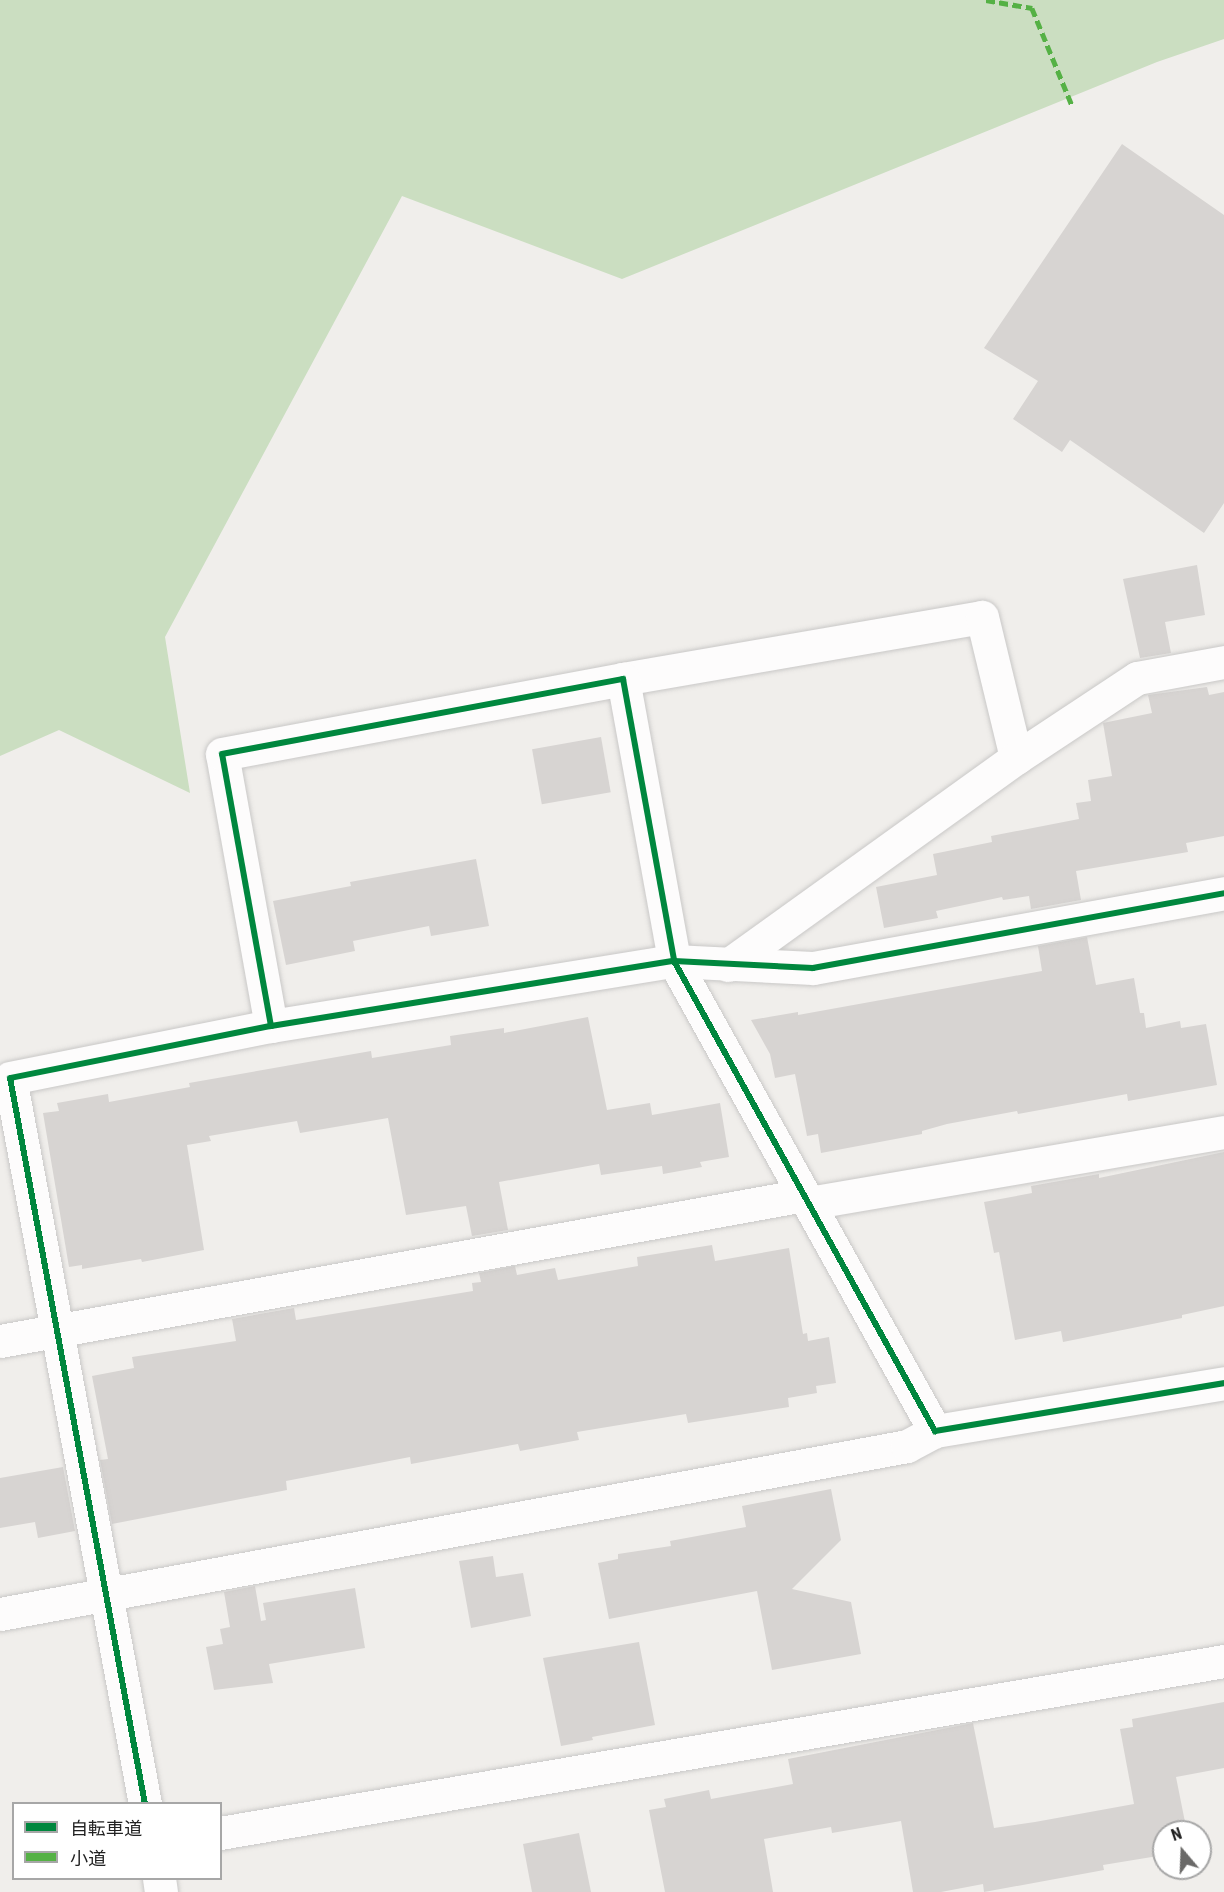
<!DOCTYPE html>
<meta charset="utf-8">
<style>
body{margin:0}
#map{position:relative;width:1224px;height:1892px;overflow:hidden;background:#f0eeeb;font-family:"Roboto Condensed","Noto Sans JP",sans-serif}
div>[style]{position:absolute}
.forest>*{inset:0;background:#cbdec1}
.building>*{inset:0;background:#d7d4d2;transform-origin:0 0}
.roads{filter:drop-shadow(0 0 2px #c9c8c7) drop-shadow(0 0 2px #c9c8c7)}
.minor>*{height:33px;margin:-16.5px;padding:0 16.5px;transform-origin:16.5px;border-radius:16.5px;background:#fdfcfc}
.quiet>*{height:4.5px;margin-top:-2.25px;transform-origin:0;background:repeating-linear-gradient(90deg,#55b145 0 9px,transparent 0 13.5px)}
.cycleway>*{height:6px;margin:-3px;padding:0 3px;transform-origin:3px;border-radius:3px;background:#00873e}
span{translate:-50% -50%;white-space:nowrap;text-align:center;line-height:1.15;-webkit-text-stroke:5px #fff;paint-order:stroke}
.legend{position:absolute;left:12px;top:1802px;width:210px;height:78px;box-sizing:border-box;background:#fff;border:2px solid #a7a7a7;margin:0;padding:8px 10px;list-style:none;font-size:18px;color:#222}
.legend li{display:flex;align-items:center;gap:12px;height:30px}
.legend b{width:30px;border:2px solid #a7a7a7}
.north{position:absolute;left:1152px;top:1820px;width:60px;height:60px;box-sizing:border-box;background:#fff;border:2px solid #a7a7a7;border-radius:50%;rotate:341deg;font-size:16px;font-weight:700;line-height:24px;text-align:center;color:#222}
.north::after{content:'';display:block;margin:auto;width:21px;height:27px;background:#6a6968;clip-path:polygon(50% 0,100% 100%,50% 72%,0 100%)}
</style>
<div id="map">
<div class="forest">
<i style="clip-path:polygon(0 0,1224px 0,1224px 39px,1157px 62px,622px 279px,402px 196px,165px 637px,190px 793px,59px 730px,0 756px)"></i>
</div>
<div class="building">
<i style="clip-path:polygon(1122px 144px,1224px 215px,1224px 503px,1204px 533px,1070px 440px,1062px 452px,1013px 419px,1038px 381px,984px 348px)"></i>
<i style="clip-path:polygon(1197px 565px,1205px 615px,1165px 622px,1171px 653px,1140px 658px,1123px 579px)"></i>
<i style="clip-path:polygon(1207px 687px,1209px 695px,1224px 692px,1224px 836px,1186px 843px,1188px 852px,1076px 871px,1081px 900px,1031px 909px,1029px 896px,1003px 900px,1002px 897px,936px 911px,938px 918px,884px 928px,876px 887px,937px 875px,933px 854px,992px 842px,991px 836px,1079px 819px,1076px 803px,1091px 801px,1088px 780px,1112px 776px,1103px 723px,1152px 713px,1148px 695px)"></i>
<i style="left:601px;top:737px;width:56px;height:70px;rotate:80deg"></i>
<i style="clip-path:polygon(476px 859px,489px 926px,431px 936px,429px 926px,353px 941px,355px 951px,286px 965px,273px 901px,351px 886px,350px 882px)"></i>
<i style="clip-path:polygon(1087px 937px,1096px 985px,1134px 978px,1140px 1013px,1144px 1013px,1146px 1028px,1180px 1021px,1181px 1028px,1206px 1024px,1217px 1085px,1128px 1101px,1127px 1094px,1018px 1114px,1017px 1111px,947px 1124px,922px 1131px,922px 1134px,821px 1153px,818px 1134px,807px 1136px,795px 1074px,775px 1078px,770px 1054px,751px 1020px,798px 1012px,798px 1015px,1042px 971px,1038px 946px)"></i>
<i style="clip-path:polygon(588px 1017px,607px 1110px,650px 1103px,652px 1115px,720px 1103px,729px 1157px,700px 1162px,702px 1167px,663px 1174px,662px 1166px,601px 1175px,599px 1164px,499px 1182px,508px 1230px,472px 1236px,466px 1206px,406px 1215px,388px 1118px,300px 1133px,297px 1121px,209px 1136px,211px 1141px,187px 1145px,204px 1250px,142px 1262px,141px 1259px,82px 1269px,82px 1265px,69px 1267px,43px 1113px,59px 1111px,57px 1103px,108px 1094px,109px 1102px,190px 1087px,189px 1083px,371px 1051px,372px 1058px,451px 1045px,450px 1036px,504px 1028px,504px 1033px)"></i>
<i style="clip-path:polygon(1224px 1152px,1224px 1306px,1182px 1315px,1182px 1318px,1063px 1342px,1061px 1331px,1015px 1340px,999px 1252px,994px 1253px,984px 1202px,1032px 1193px,1031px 1186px,1099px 1174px,1099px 1178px)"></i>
<i style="clip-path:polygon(712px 1245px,715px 1261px,789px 1248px,803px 1334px,807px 1333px,808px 1341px,829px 1337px,836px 1383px,816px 1386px,817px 1393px,788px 1398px,789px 1407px,688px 1423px,686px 1414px,577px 1432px,579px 1440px,520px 1451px,518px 1444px,411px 1464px,410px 1457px,286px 1481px,287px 1490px,112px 1524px,100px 1460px,108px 1459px,92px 1376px,134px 1368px,132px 1357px,236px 1341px,232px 1319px,294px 1308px,296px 1320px,473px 1291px,472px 1283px,481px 1282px,479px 1273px,515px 1266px,517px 1275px,555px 1268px,558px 1280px,638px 1266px,637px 1257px)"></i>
<i style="clip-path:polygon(63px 1467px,75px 1531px,38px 1538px,35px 1522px,0 1528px,0 1478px)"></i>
<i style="clip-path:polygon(831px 1489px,841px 1540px,792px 1589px,851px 1602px,861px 1654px,772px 1670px,757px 1591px,609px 1619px,598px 1563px,618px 1559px,618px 1554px,671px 1546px,670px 1541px,746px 1527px,742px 1506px)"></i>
<i style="clip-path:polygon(493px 1556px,496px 1577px,523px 1573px,531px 1616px,471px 1628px,459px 1561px)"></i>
<i style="clip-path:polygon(255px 1586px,261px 1621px,266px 1620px,263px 1603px,355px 1588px,365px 1648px,269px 1664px,273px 1683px,214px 1690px,206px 1647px,223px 1644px,220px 1629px,230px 1627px,224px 1592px)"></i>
<i style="clip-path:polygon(639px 1642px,655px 1725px,592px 1737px,593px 1740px,561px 1746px,543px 1658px)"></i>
<i style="clip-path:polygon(1224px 1702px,1224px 1768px,1176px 1777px,1187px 1832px,1164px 1832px,1164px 1855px,1103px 1865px,1104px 1870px,984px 1892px,983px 1884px,941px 1892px,913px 1892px,901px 1821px,832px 1833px,831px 1827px,764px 1839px,773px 1892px,665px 1892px,649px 1810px,666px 1807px,664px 1799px,709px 1790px,711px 1799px,793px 1784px,788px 1759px,973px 1723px,994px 1828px,1035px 1822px,1134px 1804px,1120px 1729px,1133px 1727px,1132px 1719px)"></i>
<i style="clip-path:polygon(579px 1833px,591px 1892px,532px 1892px,523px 1844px)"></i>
</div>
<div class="roads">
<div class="minor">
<i style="left:623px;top:679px;width:364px;rotate:-9.8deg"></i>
<i style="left:982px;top:617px;width:145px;rotate:76.4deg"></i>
<i style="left:728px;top:965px;width:355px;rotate:-35.7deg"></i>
<i style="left:1016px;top:758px;width:145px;rotate:-33.5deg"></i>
<i style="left:1137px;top:678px;width:88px;rotate:-10.4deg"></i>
<i style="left:271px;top:1026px;width:276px;rotate:-100.2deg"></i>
<i style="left:222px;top:754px;width:408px;rotate:-10.6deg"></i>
<i style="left:623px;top:679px;width:287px;rotate:79.7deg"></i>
<i style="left:674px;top:961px;width:538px;rotate:60.96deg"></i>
<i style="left:935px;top:1431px;width:293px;rotate:-9.4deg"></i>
<i style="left:809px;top:1203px;width:421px;rotate:-9.7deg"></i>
<i style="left:0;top:1341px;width:817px;rotate:-10.29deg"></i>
<i style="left:0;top:1614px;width:922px;rotate:-10.49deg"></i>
<i style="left:907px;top:1446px;width:32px;rotate:-28deg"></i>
<i style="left:145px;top:1804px;width:738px;rotate:-100.53deg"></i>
<i style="left:10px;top:1078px;width:266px;rotate:-11.3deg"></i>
<i style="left:271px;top:1026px;width:408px;rotate:-9.2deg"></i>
<i style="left:674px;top:961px;width:139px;rotate:2.9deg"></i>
<i style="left:813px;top:968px;width:418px;rotate:-10.3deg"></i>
<i style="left:220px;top:1833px;width:1019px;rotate:-9.72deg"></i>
<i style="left:159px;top:1878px;width:14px;rotate:82deg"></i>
</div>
</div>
<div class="quiet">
<i style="left:986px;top:0;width:47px;rotate:9.9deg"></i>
<i style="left:1032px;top:8px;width:105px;rotate:67.6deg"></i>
</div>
<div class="cycleway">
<i style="left:271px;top:1026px;width:276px;rotate:-100.2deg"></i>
<i style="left:222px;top:754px;width:408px;rotate:-10.6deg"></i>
<i style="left:623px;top:679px;width:287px;rotate:79.7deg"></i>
<i style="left:674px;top:961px;width:538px;rotate:60.96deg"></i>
<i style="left:935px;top:1431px;width:293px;rotate:-9.4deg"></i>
<i style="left:145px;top:1804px;width:738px;rotate:-100.53deg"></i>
<i style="left:10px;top:1078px;width:266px;rotate:-11.3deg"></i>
<i style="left:271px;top:1026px;width:408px;rotate:-9.2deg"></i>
<i style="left:674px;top:961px;width:139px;rotate:2.9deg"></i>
<i style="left:813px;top:968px;width:418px;rotate:-10.3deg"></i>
</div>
<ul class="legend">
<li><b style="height:8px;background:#00873e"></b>自転車道</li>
<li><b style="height:8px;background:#55b145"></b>小道</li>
</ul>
<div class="north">N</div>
</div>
